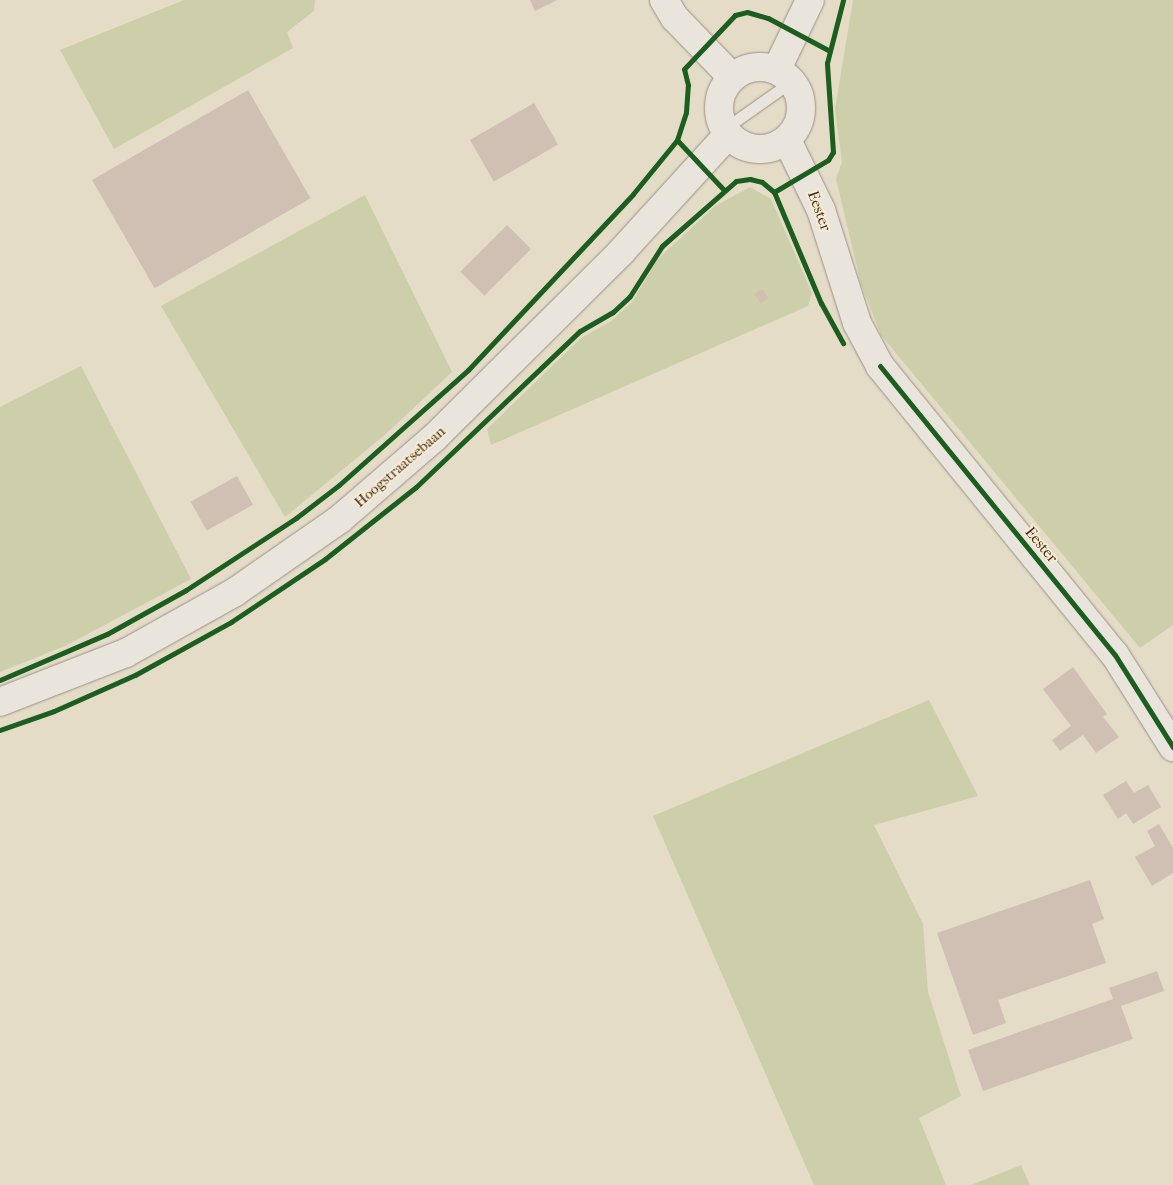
<!DOCTYPE html>
<style>
body{margin:0}
#map{position:relative;width:1173px;height:1185px;overflow:hidden;background:#e5dcc8;font-family:"IM FELL French Canon",serif}
div>[style]{position:absolute}
.green>*{inset:0;background:#cdceaa}
.building>*{inset:0;background:#d0bfb3;transform-origin:0 0}
.roads{filter:drop-shadow(0 0 1px #9a9184) drop-shadow(0 0 1px #9a9184)}
.lane>*{height:11px;margin:-5.5px;padding:0 5.5px;transform-origin:5.5px;border-radius:5.5px;background:#eae5dc}
.secondary>*{height:28px;margin:-14px;padding:0 14px;transform-origin:14px;border-radius:14px;background:#eae5dc}
.secondary>.ring{margin:-14px;padding:0;box-sizing:content-box;background:none;border:28px solid #eae5dc;border-radius:50%}
.cycleway>*{height:5px;margin:-2.5px;padding:0 2.5px;transform-origin:2.5px;border-radius:2.5px;background:#1b5e20}
span{translate:-50% -50%;white-space:nowrap;text-align:center;line-height:1.15;-webkit-text-stroke:4px #f7ebd3;paint-order:stroke}
.street-label{font-size:15px;color:#3e2713}
</style>
<div id="map">
<div class="green">
<i style="clip-path:polygon(184px 0,315px 0,314px 11px,287px 32px,293px 48px,114px 149px,60px 50px)"></i>
<i style="clip-path:polygon(853px 0,1173px 0,1173px 625px,1140px 648px,881px 335px,861px 284px,836px 179px,842px 162px,835px 109px)"></i>
<i style="clip-path:polygon(750px 187px,771px 199px,812px 293px,808px 306px,491px 445px,487px 429px,581px 338px,610px 322px,632px 302px,657px 260px,715px 206px)"></i>
<i style="clip-path:polygon(365px 195px,452px 372px,387px 433px,285px 517px,161px 306px)"></i>
<i style="clip-path:polygon(81px 366px,191px 579px,65px 646px,0 672px,0 407px)"></i>
<i style="clip-path:polygon(929px 700px,978px 796px,874px 825px,923px 924px,928px 992px,961px 1096px,919px 1118px,946px 1185px,814px 1185px,653px 816px)"></i>
<i style="clip-path:polygon(1021px 1165px,1030px 1185px,971px 1185px)"></i>
</div>
<div class="building">
<i style="clip-path:polygon(530px 0,557px 0,535px 11px)"></i>
<i style="left:248px;top:90px;width:125px;height:180px;rotate:60deg"></i>
<i style="left:534px;top:103px;width:48px;height:74px;rotate:60deg"></i>
<i style="left:507px;top:225px;width:34px;height:66px;rotate:45deg"></i>
<i style="left:762px;top:289px;width:11px;height:9px;rotate:56deg"></i>
<i style="left:237px;top:476px;width:33px;height:53px;rotate:61deg"></i>
<i style="clip-path:polygon(1073px 667px,1107px 714px,1103px 717px,1119px 737px,1096px 753px,1083px 735px,1060px 751px,1052px 740px,1071px 726px,1043px 689px)"></i>
<i style="clip-path:polygon(1126px 781px,1134px 793px,1148px 785px,1161px 807px,1133px 824px,1126px 813px,1118px 819px,1103px 795px)"></i>
<i style="clip-path:polygon(1159px 824px,1173px 848px,1173px 873px,1152px 886px,1135px 857px,1155px 846px,1147px 831px)"></i>
<i style="clip-path:polygon(1090px 880px,1104px 919px,1092px 924px,1106px 963px,998px 1000px,1006px 1023px,973px 1035px,937px 933px)"></i>
<i style="clip-path:polygon(1157px 971px,1164px 991px,1121px 1006px,1133px 1039px,983px 1091px,968px 1050px,1113px 999px,1109px 988px)"></i>
</div>
<div class="roads">
<div class="lane">
<i style="left:724px;top:129px;width:83px;rotate:-35.2deg"></i>
</div>
<div class="secondary">
<i style="left:664px;top:0;width:21px;rotate:59deg"></i>
<i style="left:675px;top:18px;width:82px;rotate:46deg"></i>
<i class="ring" style="left:719px;top:67px;width:54px;height:54px"></i>
<i style="left:777px;top:69px;width:76px;rotate:-64.4deg"></i>
<i style="left:787px;top:140px;width:78px;rotate:64.1deg"></i>
<i style="left:821px;top:210px;width:119px;rotate:72.3deg"></i>
<i style="left:857px;top:323px;width:49px;rotate:61.9deg"></i>
<i style="left:880px;top:366px;width:372px;rotate:50.9deg"></i>
<i style="left:1115px;top:655px;width:109px;rotate:57.8deg"></i>
<i style="left:0;top:702px;width:135px;rotate:-21.3deg"></i>
<i style="left:126px;top:653px;width:125px;rotate:-29.2deg"></i>
<i style="left:235px;top:592px;width:128px;rotate:-34.8deg"></i>
<i style="left:340px;top:519px;width:124px;rotate:-40.8deg"></i>
<i style="left:434px;top:438px;width:264px;rotate:-44.8deg"></i>
<i style="left:621px;top:252px;width:159px;rotate:-47.6deg"></i>
</div>
</div>
<div class="cycleway">
<i style="left:677px;top:140px;width:69px;rotate:46.8deg"></i>
<i style="left:774px;top:192px;width:63px;rotate:-30.7deg"></i>
<i style="left:828px;top:160px;width:9px;rotate:-58deg"></i>
<i style="left:833px;top:152px;width:89px;rotate:-93.9deg"></i>
<i style="left:827px;top:63px;width:65px;rotate:-75.7deg"></i>
<i style="left:880px;top:366px;width:372px;rotate:50.9deg"></i>
<i style="left:1115px;top:655px;width:109px;rotate:57.8deg"></i>
<i style="left:0;top:680px;width:116px;rotate:-23.3deg"></i>
<i style="left:107px;top:634px;width:90px;rotate:-29.1deg"></i>
<i style="left:186px;top:590px;width:131px;rotate:-33.2deg"></i>
<i style="left:296px;top:518px;width:54px;rotate:-37.5deg"></i>
<i style="left:339px;top:485px;width:173px;rotate:-41.7deg"></i>
<i style="left:468px;top:370px;width:241px;rotate:-46.8deg"></i>
<i style="left:633px;top:194px;width:70px;rotate:-50.8deg"></i>
<i style="left:677px;top:140px;width:29px;rotate:-72deg"></i>
<i style="left:686px;top:112px;width:27px;rotate:-86deg"></i>
<i style="left:688px;top:85px;width:16px;rotate:-104deg"></i>
<i style="left:684px;top:69px;width:74px;rotate:-46.6deg"></i>
<i style="left:735px;top:15px;width:12px;rotate:-14deg"></i>
<i style="left:747px;top:12px;width:22px;rotate:16deg"></i>
<i style="left:768px;top:18px;width:68px;rotate:28.1deg"></i>
<i style="left:0;top:730px;width:57px;rotate:-19.4deg"></i>
<i style="left:54px;top:711px;width:89px;rotate:-24deg"></i>
<i style="left:135px;top:675px;width:110px;rotate:-28.9deg"></i>
<i style="left:231px;top:622px;width:113px;rotate:-33.8deg"></i>
<i style="left:325px;top:559px;width:116px;rotate:-38.4deg"></i>
<i style="left:416px;top:487px;width:226px;rotate:-43.6deg"></i>
<i style="left:580px;top:331px;width:38px;rotate:-30deg"></i>
<i style="left:613px;top:312px;width:23px;rotate:-43deg"></i>
<i style="left:630px;top:296px;width:59px;rotate:-57.4deg"></i>
<i style="left:662px;top:246px;width:98px;rotate:-41.3deg"></i>
<i style="left:736px;top:181px;width:14px;rotate:-8deg"></i>
<i style="left:750px;top:179px;width:12px;rotate:14deg"></i>
<i style="left:762px;top:182px;width:16px;rotate:40deg"></i>
<i style="left:774px;top:192px;width:121px;rotate:67.1deg"></i>
<i style="left:821px;top:303px;width:46px;rotate:61.2deg"></i>
</div>
<div class="street-label">
<span style="left:819px;top:211px;rotate:70deg">Eester</span>
<span style="left:400px;top:467px;rotate:-41deg">Hoogstraatsebaan</span>
<span style="left:1041px;top:545px;rotate:50deg">Eester</span>
</div>
</div>
